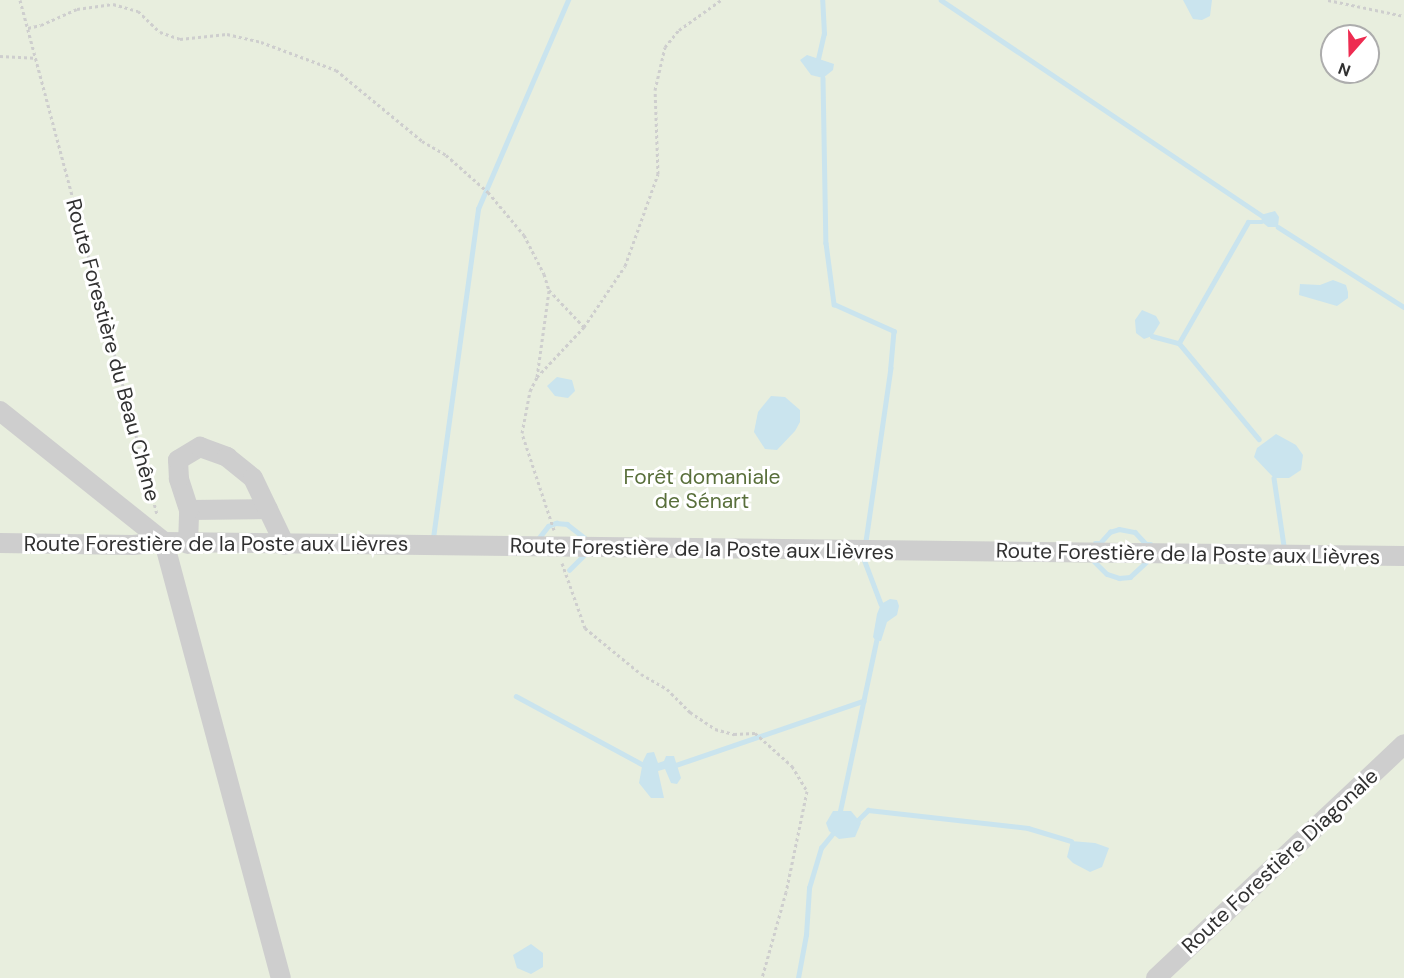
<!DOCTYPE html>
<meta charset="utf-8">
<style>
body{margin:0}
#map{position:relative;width:1404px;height:978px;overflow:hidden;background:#fff;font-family:"DM Sans",sans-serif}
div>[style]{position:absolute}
.green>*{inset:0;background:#e8eede}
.water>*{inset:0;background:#cae4ee}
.stream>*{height:4.5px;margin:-2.25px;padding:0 2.25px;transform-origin:2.25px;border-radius:2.25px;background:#cae4ee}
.path>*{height:3px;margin-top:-1.5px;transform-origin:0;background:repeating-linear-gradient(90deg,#cecece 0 3px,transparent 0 6px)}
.minor>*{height:20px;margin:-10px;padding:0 10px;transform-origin:10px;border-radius:10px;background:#cecece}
span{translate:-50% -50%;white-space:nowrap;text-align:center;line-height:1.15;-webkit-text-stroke:6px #fff;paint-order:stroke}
.street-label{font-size:21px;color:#313131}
.park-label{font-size:21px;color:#596f3b}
.north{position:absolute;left:1320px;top:24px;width:60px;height:60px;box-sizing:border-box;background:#fff;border:2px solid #adadad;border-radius:50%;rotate:200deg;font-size:16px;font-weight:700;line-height:24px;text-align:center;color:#313131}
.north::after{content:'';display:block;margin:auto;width:21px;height:27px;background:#ee2c51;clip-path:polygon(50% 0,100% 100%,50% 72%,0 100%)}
</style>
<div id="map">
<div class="green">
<i style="clip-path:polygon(evenodd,0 0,1404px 0,1404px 978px,0 978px,0 0,1332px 36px,1368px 36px,1368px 72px,1332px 72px,1332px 36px)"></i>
</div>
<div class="water">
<i style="clip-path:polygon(1183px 0,1212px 0,1210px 16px,1202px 20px,1193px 19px)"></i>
<i style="clip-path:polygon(807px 55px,834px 64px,833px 70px,823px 78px,811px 75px,800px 60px)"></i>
<i style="clip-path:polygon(1275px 211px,1279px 217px,1278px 227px,1268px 227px,1262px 222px,1261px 215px)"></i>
<i style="clip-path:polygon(1333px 280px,1346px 285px,1348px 292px,1348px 298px,1337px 306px,1299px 295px,1300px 284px,1320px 285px)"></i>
<i style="clip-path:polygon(1142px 310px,1156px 316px,1160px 323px,1152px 336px,1144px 339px,1136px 333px,1135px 320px)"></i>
<i style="clip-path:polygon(557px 377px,572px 380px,575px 391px,568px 398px,555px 396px,547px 386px)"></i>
<i style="clip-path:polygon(771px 396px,785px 397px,800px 410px,800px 422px,795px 431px,777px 450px,765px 449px,754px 432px,758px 412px)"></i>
<i style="clip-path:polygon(1276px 434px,1296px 445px,1303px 455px,1301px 470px,1289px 478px,1274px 478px,1254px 457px,1257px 448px)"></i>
<i style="clip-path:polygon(890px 599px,897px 600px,899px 606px,897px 615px,887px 622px,881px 641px,876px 641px,873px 637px,877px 614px,881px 604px)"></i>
<i style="clip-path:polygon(654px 752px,658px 763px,664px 761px,666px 756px,674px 756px,681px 778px,677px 784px,671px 783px,665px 769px,658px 771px,664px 798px,651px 798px,639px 783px,643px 761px,647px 753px)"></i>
<i style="clip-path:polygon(833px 811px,851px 811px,861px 823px,855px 837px,839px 839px,829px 831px,826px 823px)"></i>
<i style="clip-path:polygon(1071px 841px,1095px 843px,1109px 848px,1102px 867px,1090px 872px,1073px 863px,1067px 857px)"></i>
<i style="clip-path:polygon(531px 944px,543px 953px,543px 967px,531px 974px,517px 968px,513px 955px)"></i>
</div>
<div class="stream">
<i style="left:941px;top:0;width:386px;rotate:33.9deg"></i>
<i style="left:818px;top:59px;width:26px;rotate:-77deg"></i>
<i style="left:824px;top:34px;width:34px;rotate:-93deg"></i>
<i style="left:823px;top:78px;width:165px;rotate:89deg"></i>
<i style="left:826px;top:243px;width:62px;rotate:82.5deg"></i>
<i style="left:834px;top:304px;width:66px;rotate:24.2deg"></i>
<i style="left:894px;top:331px;width:37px;rotate:95deg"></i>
<i style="left:891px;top:368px;width:175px;rotate:98.2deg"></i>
<i style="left:1278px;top:227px;width:149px;rotate:32.4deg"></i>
<i style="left:1152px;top:336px;width:28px;rotate:15deg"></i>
<i style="left:1179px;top:343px;width:125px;rotate:50.2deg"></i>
<i style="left:1179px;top:343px;width:139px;rotate:-60.3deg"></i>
<i style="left:1248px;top:222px;width:14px"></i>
<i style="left:1274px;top:478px;width:69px;rotate:81.6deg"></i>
<i style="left:433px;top:538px;width:332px;rotate:-82.2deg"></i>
<i style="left:478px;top:209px;width:228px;rotate:-66.7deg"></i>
<i style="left:538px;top:539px;width:16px;rotate:-52deg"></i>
<i style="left:548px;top:526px;width:9px;rotate:-21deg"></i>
<i style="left:556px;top:523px;width:11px;rotate:5deg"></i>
<i style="left:567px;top:524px;width:24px;rotate:38deg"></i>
<i style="left:1095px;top:543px;width:5px"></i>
<i style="left:1100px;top:543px;width:15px;rotate:-48deg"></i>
<i style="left:1110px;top:532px;width:9px;rotate:-18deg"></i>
<i style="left:1119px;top:529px;width:16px;rotate:11deg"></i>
<i style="left:1135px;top:532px;width:16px;rotate:47deg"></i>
<i style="left:1146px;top:544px;width:5px"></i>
<i style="left:864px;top:559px;width:48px;rotate:69.3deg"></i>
<i style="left:1094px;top:561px;width:18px;rotate:45deg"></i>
<i style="left:1107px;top:574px;width:13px;rotate:18deg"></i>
<i style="left:1119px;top:578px;width:11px;rotate:-5deg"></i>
<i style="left:1130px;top:577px;width:22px;rotate:-43deg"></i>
<i style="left:569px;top:570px;width:21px;rotate:-45deg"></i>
<i style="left:516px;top:696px;width:143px;rotate:28.4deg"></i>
<i style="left:676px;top:765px;width:198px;rotate:-18.9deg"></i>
<i style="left:840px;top:811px;width:174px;rotate:-78deg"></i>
<i style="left:858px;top:820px;width:14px;rotate:-45deg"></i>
<i style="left:868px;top:810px;width:161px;rotate:6.4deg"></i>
<i style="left:1028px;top:828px;width:45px;rotate:16.8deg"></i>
<i style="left:798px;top:978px;width:44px;rotate:-79.5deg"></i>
<i style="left:806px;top:935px;width:47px;rotate:-86.3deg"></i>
<i style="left:809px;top:888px;width:42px;rotate:-73.3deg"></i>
<i style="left:821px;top:848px;width:19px;rotate:-51deg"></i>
</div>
<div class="path">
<i style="left:20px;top:0;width:532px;rotate:75.08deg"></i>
<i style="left:1328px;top:0;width:78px;rotate:11.9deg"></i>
<i style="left:28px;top:28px;width:13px;rotate:-13deg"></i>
<i style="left:41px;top:25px;width:39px;rotate:-24deg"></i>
<i style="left:77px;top:9px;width:36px;rotate:-8deg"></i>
<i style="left:113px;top:4px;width:26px;rotate:16deg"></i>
<i style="left:138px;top:11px;width:30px;rotate:44deg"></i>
<i style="left:160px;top:32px;width:21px;rotate:19deg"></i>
<i style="left:180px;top:39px;width:47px;rotate:-6.1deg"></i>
<i style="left:227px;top:34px;width:35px;rotate:13deg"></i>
<i style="left:261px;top:42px;width:80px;rotate:20.5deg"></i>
<i style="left:336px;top:70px;width:112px;rotate:39.5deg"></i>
<i style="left:422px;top:141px;width:28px;rotate:30deg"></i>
<i style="left:446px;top:155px;width:56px;rotate:41.4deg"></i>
<i style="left:488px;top:192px;width:56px;rotate:50.1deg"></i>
<i style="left:524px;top:235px;width:44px;rotate:62.9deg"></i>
<i style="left:544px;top:274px;width:17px;rotate:73deg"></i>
<i style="left:549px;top:290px;width:51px;rotate:46.6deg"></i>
<i style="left:584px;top:327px;width:73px;rotate:-56.1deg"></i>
<i style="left:625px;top:266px;width:98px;rotate:-70.3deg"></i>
<i style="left:658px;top:174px;width:84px;rotate:-92deg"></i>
<i style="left:655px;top:90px;width:44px;rotate:-76.9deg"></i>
<i style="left:665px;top:47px;width:22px;rotate:-51deg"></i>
<i style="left:679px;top:30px;width:52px;rotate:-35.5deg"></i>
<i style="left:0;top:56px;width:34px;rotate:3deg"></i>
<i style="left:537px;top:377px;width:88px;rotate:-82.1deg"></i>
<i style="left:554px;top:530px;width:102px;rotate:-108.3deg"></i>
<i style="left:522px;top:433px;width:43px;rotate:-79.2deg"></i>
<i style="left:530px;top:391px;width:16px;rotate:-63deg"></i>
<i style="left:537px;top:377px;width:69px;rotate:-46.8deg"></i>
<i style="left:562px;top:563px;width:69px;rotate:70.5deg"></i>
<i style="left:585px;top:628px;width:72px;rotate:39.4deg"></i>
<i style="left:641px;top:674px;width:30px;rotate:30deg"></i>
<i style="left:667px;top:689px;width:33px;rotate:45deg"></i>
<i style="left:690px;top:712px;width:30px;rotate:34deg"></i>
<i style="left:715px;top:729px;width:20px;rotate:15deg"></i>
<i style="left:734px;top:734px;width:21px;rotate:-3deg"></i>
<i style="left:755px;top:733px;width:50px;rotate:41.7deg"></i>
<i style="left:792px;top:766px;width:29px;rotate:59deg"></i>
<i style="left:807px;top:791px;width:103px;rotate:101.7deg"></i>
<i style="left:786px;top:892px;width:89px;rotate:105.6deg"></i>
</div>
<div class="minor">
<i style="left:0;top:411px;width:210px;rotate:38.6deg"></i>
<i style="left:189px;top:510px;width:79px;rotate:-0.7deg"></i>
<i style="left:164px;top:542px;width:451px;rotate:75deg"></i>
<i style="left:0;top:543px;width:133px;rotate:0.9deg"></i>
<i style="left:133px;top:545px;width:31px;rotate:-6deg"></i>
<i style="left:164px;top:542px;width:1240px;rotate:0.65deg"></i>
<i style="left:188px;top:544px;width:34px;rotate:-88deg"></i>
<i style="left:189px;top:510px;width:33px;rotate:-108deg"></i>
<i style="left:179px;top:479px;width:19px;rotate:-93deg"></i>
<i style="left:178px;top:460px;width:26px;rotate:-31deg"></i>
<i style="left:200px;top:447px;width:29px;rotate:20deg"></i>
<i style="left:227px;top:457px;width:33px;rotate:39deg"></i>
<i style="left:253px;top:478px;width:74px;rotate:64.5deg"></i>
<i style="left:1156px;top:978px;width:341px;rotate:-43.3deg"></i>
</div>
<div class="street-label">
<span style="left:113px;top:350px;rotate:75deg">Route Forestière du Beau Chêne</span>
<span style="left:216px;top:544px">Route Forestière de la Poste aux Lièvres</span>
<span style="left:702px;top:549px;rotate:1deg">Route Forestière de la Poste aux Lièvres</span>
<span style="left:1188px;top:554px;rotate:1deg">Route Forestière de la Poste aux Lièvres</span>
<span style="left:1280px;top:861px;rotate:-43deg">Route Forestière Diagonale</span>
</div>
<div class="park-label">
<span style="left:702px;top:489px">Forêt domaniale<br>de Sénart</span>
</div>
<div class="north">N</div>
</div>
